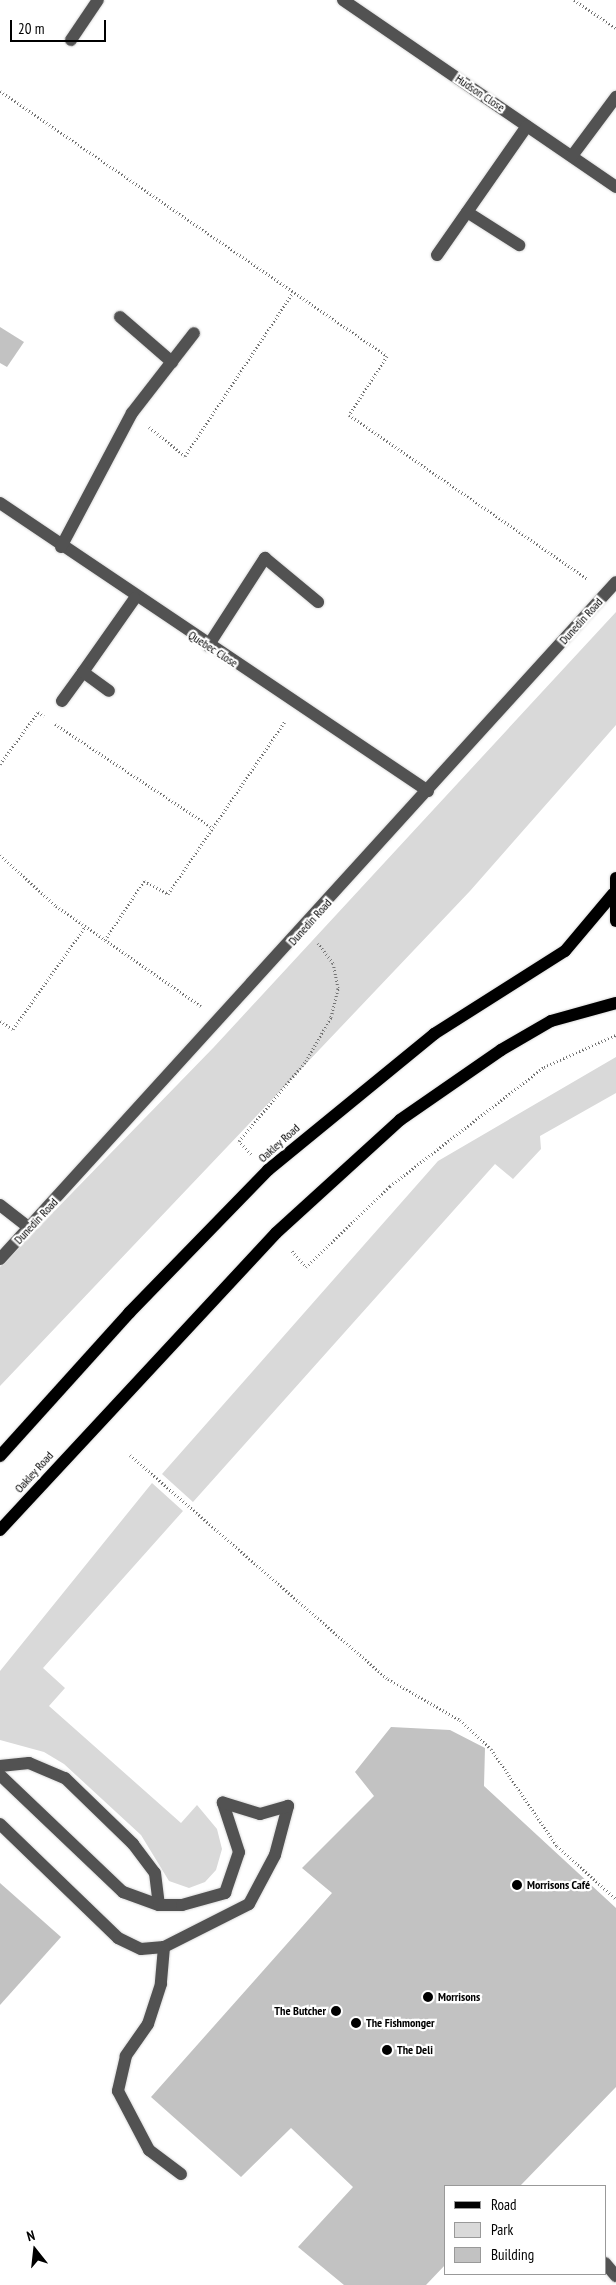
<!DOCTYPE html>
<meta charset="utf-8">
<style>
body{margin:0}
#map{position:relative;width:616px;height:2285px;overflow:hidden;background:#fff;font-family:"PT Sans Narrow",sans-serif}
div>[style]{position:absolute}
.green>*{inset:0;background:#d9d9d9}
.building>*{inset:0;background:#c2c2c2}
.path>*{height:3px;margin-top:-1.5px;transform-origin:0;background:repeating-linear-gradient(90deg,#747474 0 1px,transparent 0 3.5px)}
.roads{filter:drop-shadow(0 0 1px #dbdbdb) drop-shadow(0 0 1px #dbdbdb)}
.minor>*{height:12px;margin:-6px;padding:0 6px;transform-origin:6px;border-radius:6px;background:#525252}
.major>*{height:12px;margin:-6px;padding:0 6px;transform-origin:6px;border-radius:6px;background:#000}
.dots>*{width:14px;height:14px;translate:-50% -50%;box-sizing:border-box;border:2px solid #fff;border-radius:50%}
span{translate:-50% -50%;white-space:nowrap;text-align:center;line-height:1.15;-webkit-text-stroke:4.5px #fff;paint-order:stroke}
.street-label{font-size:12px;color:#000}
.poi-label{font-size:12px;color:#000;font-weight:700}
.left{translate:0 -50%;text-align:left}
.right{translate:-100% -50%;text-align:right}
.legend{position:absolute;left:444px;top:2185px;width:162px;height:90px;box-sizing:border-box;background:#fff;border:1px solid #999;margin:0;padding:6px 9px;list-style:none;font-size:15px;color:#000}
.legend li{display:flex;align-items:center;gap:10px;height:25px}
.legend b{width:25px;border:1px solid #999}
.north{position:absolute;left:10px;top:2225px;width:50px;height:50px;-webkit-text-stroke:4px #fff;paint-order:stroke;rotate:344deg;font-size:14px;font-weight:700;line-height:20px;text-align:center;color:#000}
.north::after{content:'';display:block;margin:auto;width:18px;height:22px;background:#000;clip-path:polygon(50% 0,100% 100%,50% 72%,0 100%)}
.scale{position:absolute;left:10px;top:20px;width:96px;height:22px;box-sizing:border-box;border:2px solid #000;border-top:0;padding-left:6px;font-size:15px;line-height:18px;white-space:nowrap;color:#000;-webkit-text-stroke:4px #fff;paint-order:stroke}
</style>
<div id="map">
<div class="green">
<i style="clip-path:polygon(616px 612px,616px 725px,470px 891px,0 1386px,0 1267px,214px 1047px)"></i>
<i style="clip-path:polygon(616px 1057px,616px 1093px,540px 1136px,541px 1149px,513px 1179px,495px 1164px,193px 1502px,162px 1474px,438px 1161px)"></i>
<i style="clip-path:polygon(152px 1483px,183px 1511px,43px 1668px,65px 1688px,49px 1706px,181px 1823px,197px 1805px,217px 1829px,222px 1849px,216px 1870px,205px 1882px,189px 1888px,169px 1881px,141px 1835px,64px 1764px,44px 1752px,0 1740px,0 1671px)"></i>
</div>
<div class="building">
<i style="clip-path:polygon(0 327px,24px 342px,7px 367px,0 363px)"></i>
<i style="clip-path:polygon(391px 1727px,450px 1730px,485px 1748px,484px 1786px,616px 1908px,616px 2087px,520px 2186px,445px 2186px,445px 2265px,426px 2285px,344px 2285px,298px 2247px,353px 2187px,291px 2128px,241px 2177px,151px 2097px,332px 1893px,302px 1868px,374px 1796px,355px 1772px)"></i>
<i style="clip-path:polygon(0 1883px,61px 1937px,0 2005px)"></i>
</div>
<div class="path">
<i style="left:574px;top:0;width:50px;rotate:33.7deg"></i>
<i style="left:0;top:91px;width:469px;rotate:34.4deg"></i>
<i style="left:387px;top:356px;width:70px;rotate:122.8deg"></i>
<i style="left:349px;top:415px;width:290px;rotate:34.5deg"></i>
<i style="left:149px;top:427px;width:46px;rotate:38.9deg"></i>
<i style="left:185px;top:456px;width:196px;rotate:-56.6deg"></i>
<i style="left:55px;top:724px;width:189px;rotate:33.4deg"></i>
<i style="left:0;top:764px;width:64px;rotate:-53.8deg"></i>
<i style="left:38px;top:712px;width:7px;rotate:34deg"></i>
<i style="left:0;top:855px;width:76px;rotate:42.3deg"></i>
<i style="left:56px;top:906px;width:176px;rotate:34.6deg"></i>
<i style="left:105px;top:940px;width:71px;rotate:-56.5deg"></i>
<i style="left:144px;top:881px;width:27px;rotate:28deg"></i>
<i style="left:168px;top:894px;width:209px;rotate:-55.9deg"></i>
<i style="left:0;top:1021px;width:15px;rotate:32deg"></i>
<i style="left:13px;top:1029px;width:125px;rotate:-54.8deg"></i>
<i style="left:251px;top:1154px;width:18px;rotate:-133deg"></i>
<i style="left:239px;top:1141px;width:104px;rotate:-50.1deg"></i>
<i style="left:306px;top:1061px;width:51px;rotate:-60.4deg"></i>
<i style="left:331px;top:1017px;width:30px;rotate:-76deg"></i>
<i style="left:338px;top:988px;width:25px;rotate:-101deg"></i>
<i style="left:333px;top:963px;width:25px;rotate:-127deg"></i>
<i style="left:292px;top:1251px;width:21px;rotate:49deg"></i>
<i style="left:306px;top:1267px;width:117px;rotate:-44deg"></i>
<i style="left:390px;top:1186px;width:195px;rotate:-37.7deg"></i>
<i style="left:544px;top:1067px;width:79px;rotate:-24deg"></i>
<i style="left:130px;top:1455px;width:342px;rotate:41deg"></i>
<i style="left:388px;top:1679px;width:83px;rotate:29.7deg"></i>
<i style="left:460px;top:1720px;width:42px;rotate:43.1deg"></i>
<i style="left:491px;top:1749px;width:117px;rotate:55.8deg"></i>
<i style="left:557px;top:1846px;width:79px;rotate:41.9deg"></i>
</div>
<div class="roads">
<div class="minor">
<i style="left:343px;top:0;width:331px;rotate:34.4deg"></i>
<i style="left:71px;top:40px;width:48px;rotate:-56deg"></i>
<i style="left:572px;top:156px;width:74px;rotate:-53.3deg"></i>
<i style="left:467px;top:212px;width:62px;rotate:32.4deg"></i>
<i style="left:437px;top:255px;width:157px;rotate:-55.1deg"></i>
<i style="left:120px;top:317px;width:69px;rotate:40.9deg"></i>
<i style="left:0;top:503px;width:516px;rotate:33.94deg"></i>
<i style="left:61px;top:547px;width:152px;rotate:-62.1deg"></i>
<i style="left:132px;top:413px;width:101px;rotate:-52.2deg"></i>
<i style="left:208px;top:646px;width:105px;rotate:-57.1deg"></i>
<i style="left:265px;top:558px;width:69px;rotate:39.7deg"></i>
<i style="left:83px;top:672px;width:90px;rotate:-54.9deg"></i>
<i style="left:62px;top:701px;width:36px;rotate:-54deg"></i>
<i style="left:83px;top:672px;width:32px;rotate:36deg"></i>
<i style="left:0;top:1205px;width:37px;rotate:38deg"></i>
<i style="left:0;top:1259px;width:915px;rotate:-47.7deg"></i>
<i style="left:0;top:1766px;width:29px;rotate:-6deg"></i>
<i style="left:29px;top:1763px;width:39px;rotate:23deg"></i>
<i style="left:65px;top:1778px;width:95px;rotate:44.1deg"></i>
<i style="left:133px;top:1844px;width:36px;rotate:53deg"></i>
<i style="left:155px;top:1873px;width:32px;rotate:83deg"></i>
<i style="left:0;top:1775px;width:170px;rotate:43.6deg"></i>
<i style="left:123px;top:1892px;width:38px;rotate:20deg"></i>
<i style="left:159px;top:1905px;width:23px"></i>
<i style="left:182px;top:1905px;width:45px;rotate:-15.6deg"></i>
<i style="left:225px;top:1893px;width:43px;rotate:-71.1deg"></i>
<i style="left:239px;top:1852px;width:52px;rotate:-108.1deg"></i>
<i style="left:0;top:1824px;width:164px;rotate:44deg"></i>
<i style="left:118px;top:1938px;width:25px;rotate:26deg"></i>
<i style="left:141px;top:1949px;width:23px;rotate:-5deg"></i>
<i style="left:164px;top:1947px;width:95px;rotate:-26.8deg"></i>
<i style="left:249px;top:1904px;width:55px;rotate:-62deg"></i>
<i style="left:275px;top:1855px;width:51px;rotate:-75.1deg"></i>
<i style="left:288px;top:1806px;width:29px;rotate:164deg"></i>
<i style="left:260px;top:1814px;width:39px;rotate:-163deg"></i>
<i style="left:164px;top:1947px;width:37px;rotate:95deg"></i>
<i style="left:161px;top:1984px;width:42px;rotate:108deg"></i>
<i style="left:148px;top:2024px;width:39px;rotate:125deg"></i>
<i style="left:126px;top:2056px;width:36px;rotate:103deg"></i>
<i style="left:118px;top:2091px;width:67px;rotate:62.3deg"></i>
<i style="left:149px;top:2150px;width:40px;rotate:37deg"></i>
<i style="left:605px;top:2263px;width:17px;rotate:50deg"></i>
</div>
<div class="major">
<i style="left:616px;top:878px;width:43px;rotate:90deg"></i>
<i style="left:0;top:1456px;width:193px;rotate:-47.9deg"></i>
<i style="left:129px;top:1313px;width:199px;rotate:-45.8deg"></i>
<i style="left:268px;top:1170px;width:215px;rotate:-39.3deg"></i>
<i style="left:434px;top:1034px;width:155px;rotate:-32.4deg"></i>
<i style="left:565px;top:951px;width:75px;rotate:-49.9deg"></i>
<i style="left:0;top:1530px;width:405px;rotate:-47.1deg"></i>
<i style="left:276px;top:1233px;width:168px;rotate:-42.3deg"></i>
<i style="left:400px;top:1120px;width:123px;rotate:-34.7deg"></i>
<i style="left:501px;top:1050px;width:58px;rotate:-30.1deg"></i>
<i style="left:551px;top:1021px;width:67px;rotate:-15.5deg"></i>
</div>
</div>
<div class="dots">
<i style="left:517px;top:1885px;background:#000"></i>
<i style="left:428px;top:1997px;background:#000"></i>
<i style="left:336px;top:2011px;background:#000"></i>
<i style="left:356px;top:2023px;background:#000"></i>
<i style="left:387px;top:2050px;background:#000"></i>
</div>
<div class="street-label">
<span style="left:480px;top:93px;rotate:34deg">Hudson Close</span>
<span style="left:581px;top:621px;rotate:-48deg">Dunedin Road</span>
<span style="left:213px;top:649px;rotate:33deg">Quebec Close</span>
<span style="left:310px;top:922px;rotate:-48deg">Dunedin Road</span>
<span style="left:279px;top:1143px;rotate:-42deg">Oakley Road</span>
<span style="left:36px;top:1221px;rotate:-47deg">Dunedin Road</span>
<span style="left:34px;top:1472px;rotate:-48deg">Oakley Road</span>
</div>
<div class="poi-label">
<span class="left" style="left:527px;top:1885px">Morrisons Café</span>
<span class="left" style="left:438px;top:1997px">Morrisons</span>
<span class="right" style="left:326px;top:2011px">The Butcher</span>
<span class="left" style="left:366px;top:2023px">The Fishmonger</span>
<span class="left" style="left:397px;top:2050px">The Deli</span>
</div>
<ul class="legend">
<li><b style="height:6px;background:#000"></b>Road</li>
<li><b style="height:14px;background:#d9d9d9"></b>Park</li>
<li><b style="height:14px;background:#c2c2c2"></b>Building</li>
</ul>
<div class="north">N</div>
<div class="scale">20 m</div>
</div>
